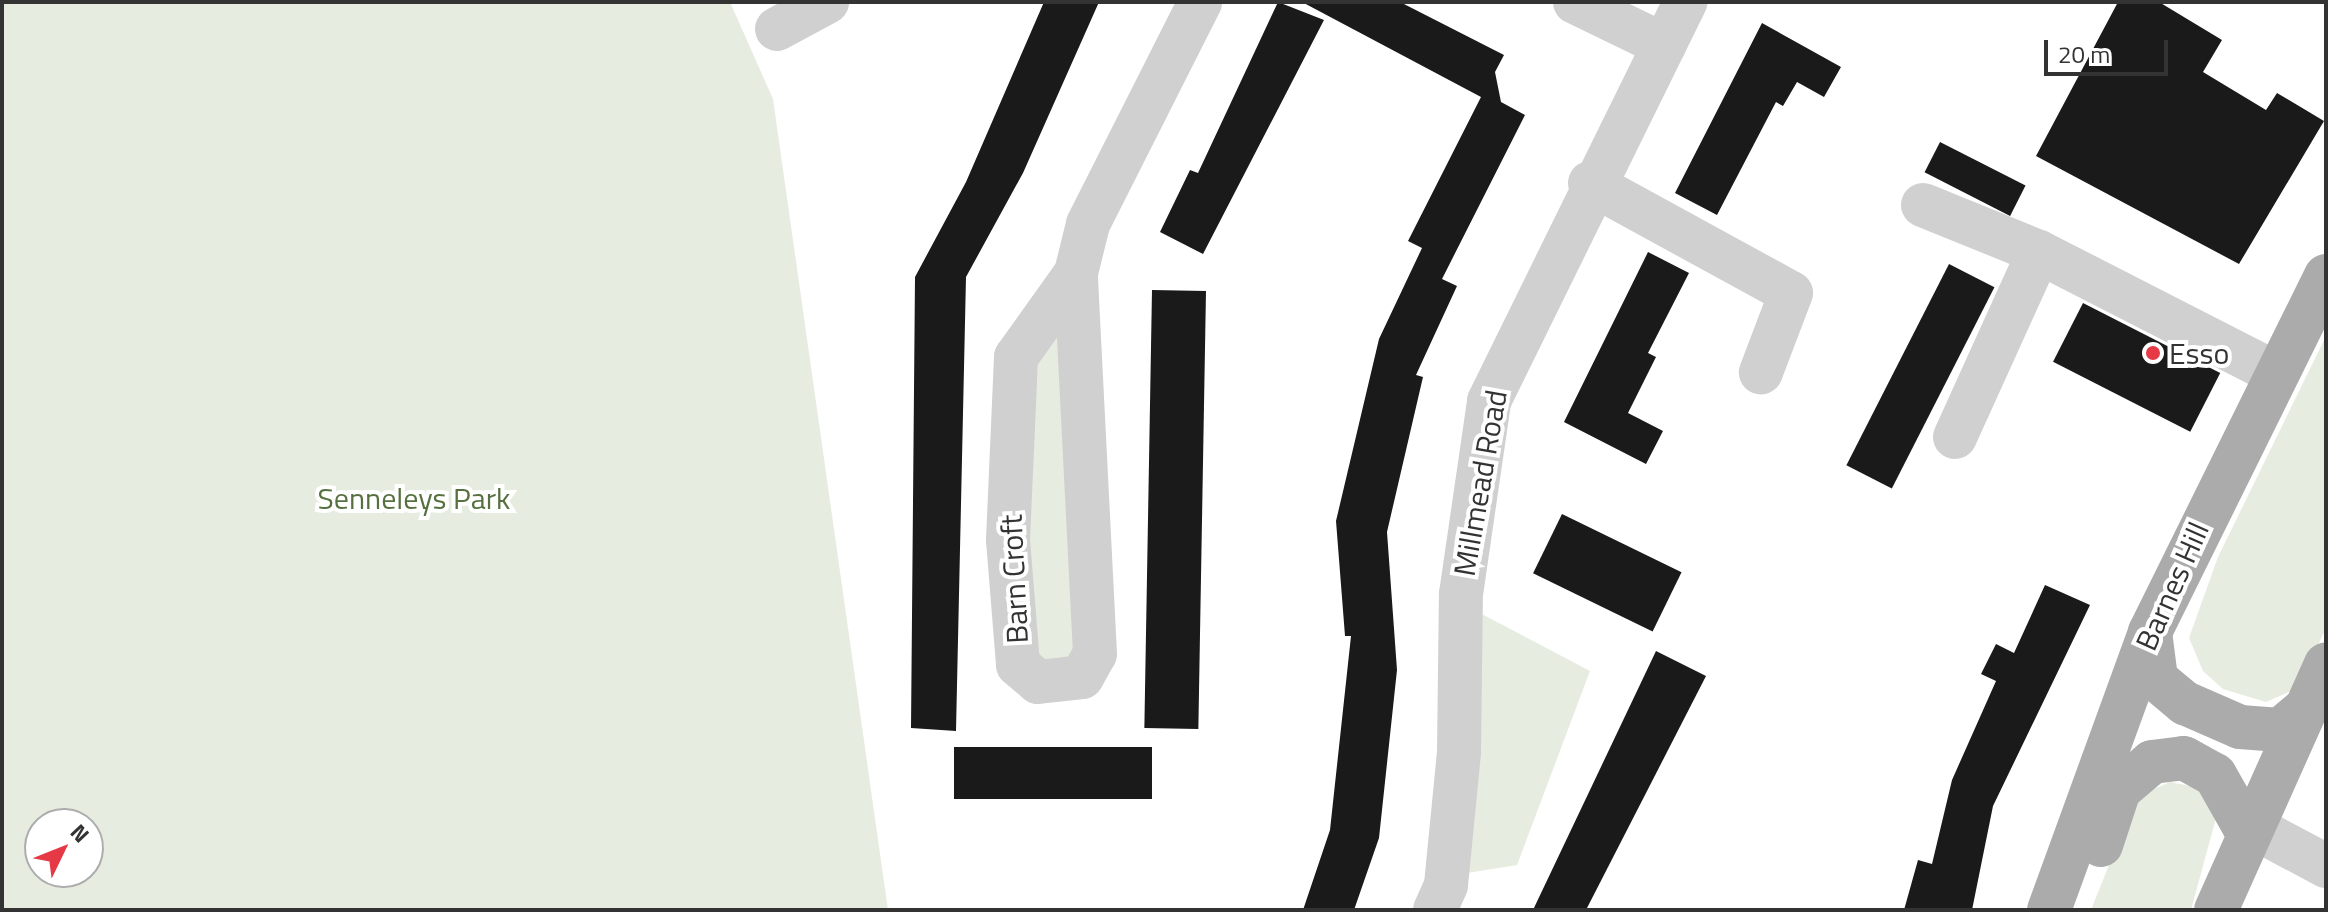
<!DOCTYPE html>
<style>
body{margin:0}
#map{position:relative;width:2328px;height:912px;overflow:hidden;background:#fff;font-family:"Titillium Web",sans-serif}
div>[style]{position:absolute}
.green>*{inset:0;background:#e6ecdf}
.building>*{inset:0;background:#1a1a1a;transform-origin:0 0}
.minor>*{height:44px;margin:-22px;padding:0 22px;transform-origin:22px;border-radius:22px;background:#d0d0d0}
.major>*{height:44px;margin:-22px;padding:0 22px;transform-origin:22px;border-radius:22px;background:#ababab}
.dots>*{width:22px;height:22px;translate:-50% -50%;box-sizing:border-box;border:4px solid #fff;border-radius:50%}
span{translate:-50% -50%;white-space:nowrap;text-align:center;line-height:1.15;-webkit-text-stroke:8px #fff;paint-order:stroke}
.poi-label{font-size:30px;color:#333}
.left{translate:0 -50%;text-align:left}
.street-label{font-size:30px;color:#333}
.park-label{font-size:30px;color:#56703f}
.frame{position:absolute;inset:0;border:4px solid #333;pointer-events:none}
.north{position:absolute;left:24px;top:808px;width:80px;height:80px;box-sizing:border-box;background:#fff;border:2px solid #adadad;border-radius:50%;rotate:47deg;font-size:22px;font-weight:700;line-height:32px;text-align:center;color:#333}
.north::after{content:'';display:block;margin:auto;width:28px;height:36px;background:#e63946;clip-path:polygon(50% 0,100% 100%,50% 72%,0 100%)}
.scale{position:absolute;left:2044px;top:40px;width:124px;height:36px;box-sizing:border-box;border:4px solid #333;border-top:0;padding-left:10px;font-size:24px;line-height:28px;white-space:nowrap;color:#333;-webkit-text-stroke:6px #fff;paint-order:stroke}
</style>
<div id="map">
<div class="green">
<i style="clip-path:polygon(evenodd,2px 2px,730px 2px,773px 99px,888px 910px,2px 910px,2px 2px,88px 824px,88px 872px,40px 872px,40px 824px,88px 824px)"></i>
<i style="clip-path:polygon(1072px 294px,1085px 657px,1037px 679px,1020px 515px,1026px 363px)"></i>
<i style="clip-path:polygon(2326px 336px,2326px 628px,2298px 688px,2266px 702px,2223px 689px,2203px 671px,2189px 638px,2218px 557px)"></i>
<i style="clip-path:polygon(1476px 611px,1590px 671px,1517px 865px,1461px 874px)"></i>
<i style="clip-path:polygon(2170px 782px,2205px 789px,2216px 818px,2191px 910px,2091px 910px,2136px 797px)"></i>
</div>
<div class="building">
<i style="clip-path:polygon(1044px 2px,1099px 2px,1023px 173px,966px 277px,956px 731px,911px 728px,915px 277px,966px 182px)"></i>
<i style="clip-path:polygon(1278px 2px,1324px 20px,1203px 254px,1160px 232px,1190px 170px,1198px 173px)"></i>
<i style="clip-path:polygon(1302px 2px,1400px 2px,1504px 55px,1495px 72px,1501px 102px,1525px 115px,1442px 279px,1457px 286px,1416px 375px,1423px 377px,1387px 532px,1397px 670px,1379px 838px,1354px 910px,1303px 910px,1330px 830px,1351px 636px,1345px 636px,1336px 521px,1379px 339px,1422px 248px,1408px 241px,1481px 97px)"></i>
<i style="clip-path:polygon(2118px 2px,2159px 2px,2222px 40px,2203px 72px,2266px 110px,2277px 93px,2324px 121px,2239px 264px,2036px 156px)"></i>
<i style="clip-path:polygon(1762px 23px,1841px 67px,1824px 97px,1797px 82px,1783px 106px,1776px 102px,1717px 215px,1675px 193px)"></i>
<i style="left:1940px;top:142px;width:96px;height:34px;rotate:27deg"></i>
<i style="clip-path:polygon(1648px 252px,1689px 273px,1648px 353px,1656px 357px,1628px 413px,1663px 431px,1646px 464px,1564px 422px)"></i>
<i style="left:1949px;top:264px;width:51px;height:226px;rotate:27deg"></i>
<i style="left:1152px;top:290px;width:54px;height:438px;rotate:1deg"></i>
<i style="left:2083px;top:303px;width:154px;height:66px;rotate:27deg"></i>
<i style="left:1562px;top:514px;width:133px;height:66px;rotate:26deg"></i>
<i style="clip-path:polygon(2045px 585px,2090px 605px,1993px 806px,1972px 910px,1904px 910px,1918px 860px,1932px 864px,1952px 780px,1996px 681px,1981px 674px,1996px 644px,2014px 653px)"></i>
<i style="clip-path:polygon(1656px 651px,1706px 676px,1586px 910px,1533px 910px)"></i>
<i style="left:1152px;top:747px;width:52px;height:198px;rotate:90deg"></i>
</div>
<div class="minor">
<i style="left:1575px;top:2px;width:99px;rotate:25.8deg"></i>
<i style="left:777px;top:29px;width:57px;rotate:-28.4deg"></i>
<i style="left:1590px;top:183px;width:229px;rotate:28.7deg"></i>
<i style="left:1791px;top:293px;width:85px;rotate:110.8deg"></i>
<i style="left:1923px;top:205px;width:125px;rotate:22.1deg"></i>
<i style="left:1076px;top:273px;width:103px;rotate:125.5deg"></i>
<i style="left:1016px;top:357px;width:183px;rotate:92.5deg"></i>
<i style="left:1008px;top:540px;width:125px;rotate:85.4deg"></i>
<i style="left:1018px;top:665px;width:26px;rotate:40deg"></i>
<i style="left:1038px;top:682px;width:44px;rotate:-6.5deg"></i>
<i style="left:1082px;top:677px;width:26px;rotate:-61deg"></i>
<i style="left:1095px;top:654px;width:381px;rotate:-92.9deg"></i>
<i style="left:1076px;top:273px;width:50px;rotate:-76.2deg"></i>
<i style="left:1088px;top:224px;width:249px;rotate:-63.2deg"></i>
<i style="left:1955px;top:437px;width:203px;rotate:-65.6deg"></i>
<i style="left:2039px;top:252px;width:263px;rotate:27.1deg"></i>
<i style="left:2253px;top:827px;width:83px;rotate:28.1deg"></i>
<i style="left:1435px;top:910px;width:27px;rotate:-66deg"></i>
<i style="left:1446px;top:885px;width:134px;rotate:-84.4deg"></i>
<i style="left:1459px;top:752px;width:158px;rotate:-89.3deg"></i>
<i style="left:1461px;top:594px;width:195px;rotate:-81.7deg"></i>
<i style="left:1489px;top:401px;width:445px;rotate:-63.8deg"></i>
</div>
<div class="major">
<i style="left:2150px;top:632px;width:47px;rotate:82.7deg"></i>
<i style="left:2156px;top:679px;width:38px;rotate:40deg"></i>
<i style="left:2185px;top:703px;width:60px;rotate:23.6deg"></i>
<i style="left:2240px;top:727px;width:40px;rotate:4.3deg"></i>
<i style="left:2280px;top:730px;width:35px;rotate:-40deg"></i>
<i style="left:2101px;top:845px;width:58px;rotate:-71.9deg"></i>
<i style="left:2119px;top:790px;width:43px;rotate:-40.3deg"></i>
<i style="left:2152px;top:762px;width:32px;rotate:-7deg"></i>
<i style="left:2184px;top:758px;width:35px;rotate:29deg"></i>
<i style="left:2215px;top:775px;width:69px;rotate:60.5deg"></i>
<i style="left:2049px;top:910px;width:296px;rotate:-70deg"></i>
<i style="left:2150px;top:632px;width:397px;rotate:-63.7deg"></i>
<i style="left:2216px;top:910px;width:269px;rotate:-65.9deg"></i>
</div>
<div class="dots">
<i style="left:2153px;top:353px;background:#e63946"></i>
</div>
<div class="poi-label">
<span class="left" style="left:2169px;top:353px">Esso</span>
</div>
<div class="street-label">
<span style="left:1480px;top:483px;rotate:-80deg">Millmead Road</span>
<span style="left:1014px;top:579px;rotate:-93deg">Barn Croft</span>
<span style="left:2172px;top:586px;rotate:-66deg">Barnes Hill</span>
</div>
<div class="park-label">
<span style="left:414px;top:498px">Senneleys Park</span>
</div>
<div class="frame"></div>
<div class="north">N</div>
<div class="scale">20 m</div>
</div>
